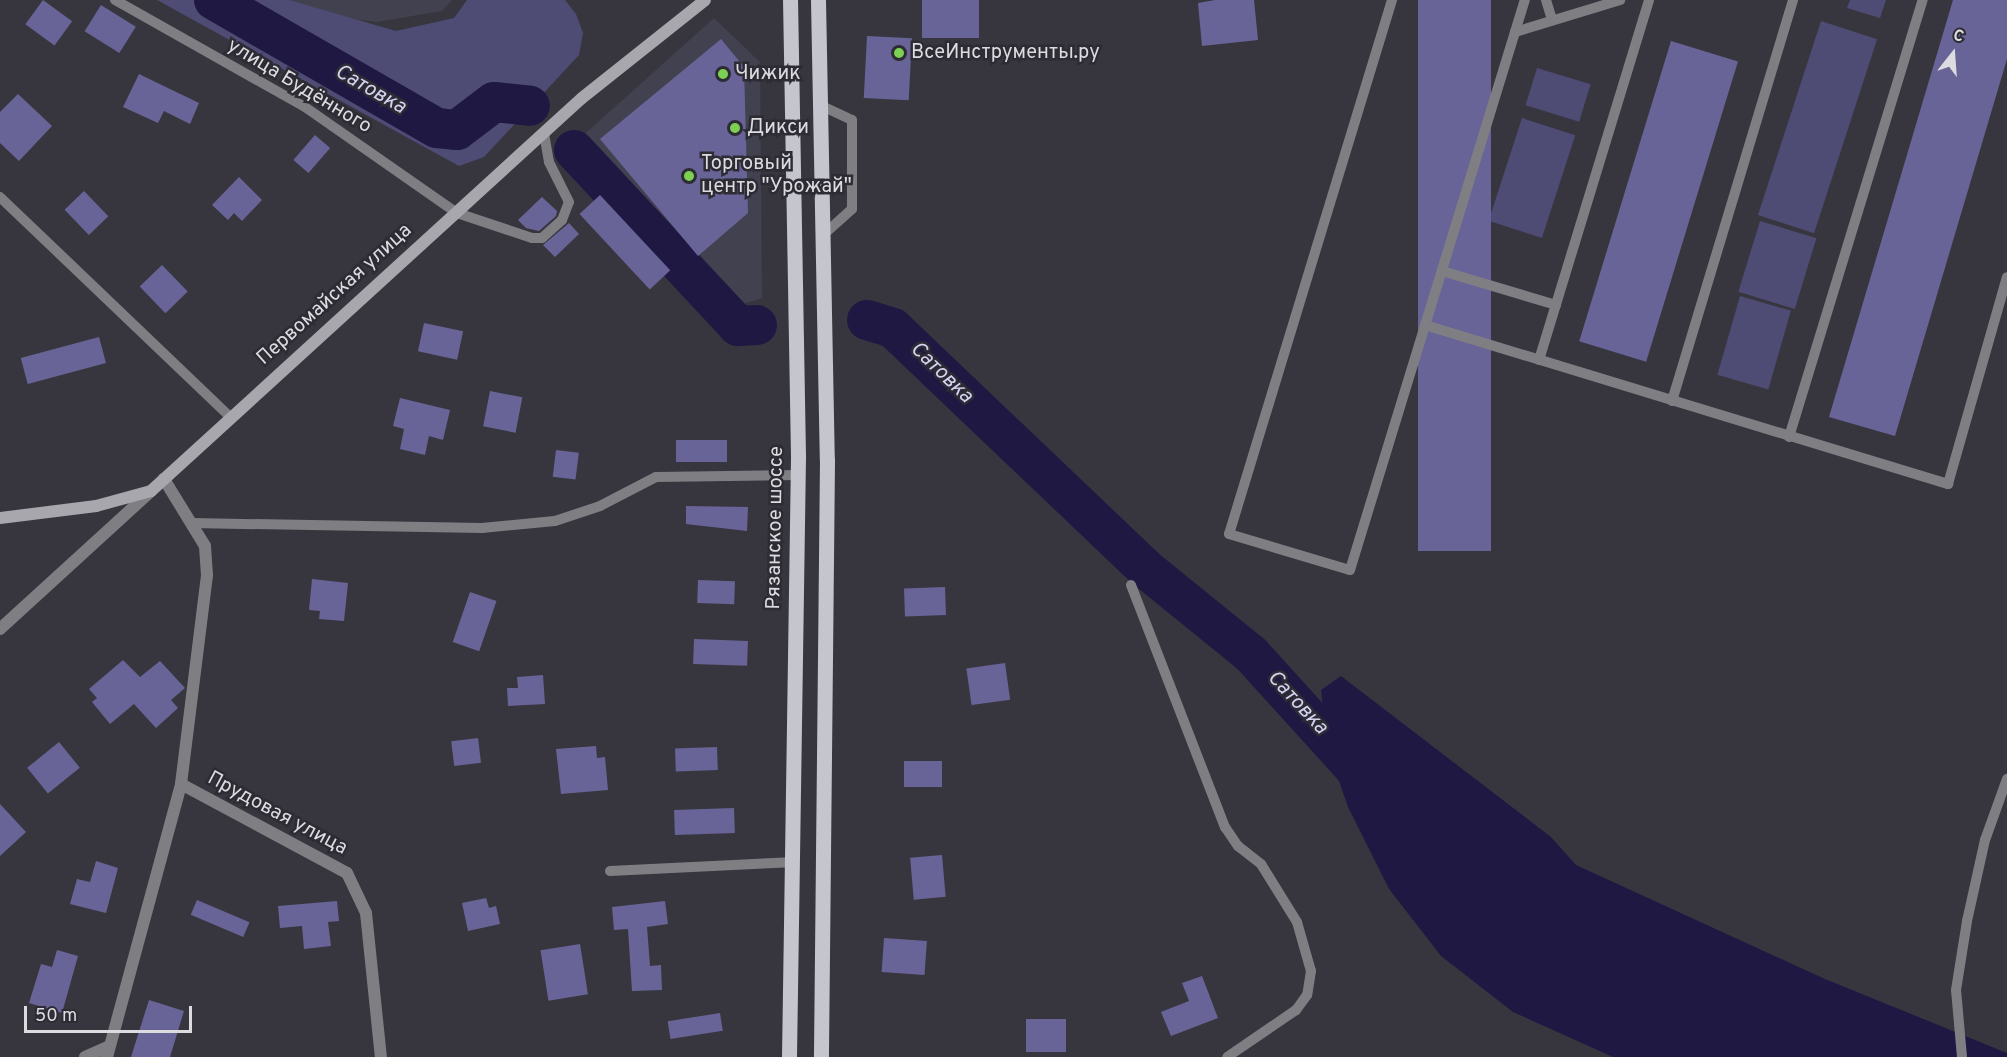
<!DOCTYPE html>
<meta charset="utf-8">
<style>
body{margin:0}
#map{position:relative;width:2007px;height:1057px;overflow:hidden;background:#37363f;font-family:Overpass,sans-serif}
div>[style]{position:absolute}
.built>*{inset:0;background:#41414f}
.green>*{inset:0;background:#4e4b74;transform-origin:0 0}
.water>*{inset:0;background:#1f1843}
.river>*{height:40px;margin:-20px;padding:0 20px;transform-origin:20px;border-radius:20px;background:#1f1843}
.building>*{inset:0;background:#696497;transform-origin:0 0}
.lane>*{height:10px;margin:-5px;padding:0 5px;transform-origin:5px;border-radius:5px;background:#7f7f83}
.street>*{height:12px;margin:-6px;padding:0 6px;transform-origin:6px;border-radius:6px;background:#7f7f83}
.secondary>*{height:12px;margin:-6px;padding:0 6px;transform-origin:6px;border-radius:6px;background:#a7a7ad}
.primary>*{height:15px;margin:-7.5px;padding:0 7.5px;transform-origin:7.5px;border-radius:7.5px;background:#c5c5ce}
.dots>*{width:16px;height:16px;translate:-50% -50%;box-sizing:border-box;border:3px solid #2d2c34;border-radius:50%}
span{translate:-50% -50%;white-space:nowrap;text-align:center;line-height:1.15;-webkit-text-stroke:5px #2d2c34;paint-order:stroke}
.poi-label{font-size:20px;color:#dbdbe0}
.left{translate:0 -50%;text-align:left}
.street-label{font-size:20px;color:#dbdbe0}
.water-label{font-size:21px;color:#d3d2f2;font-style:italic}
.north{position:absolute;left:1923px;top:24px;width:60px;height:60px;-webkit-text-stroke:4px #2d2c34;paint-order:stroke;rotate:17deg;font-size:16px;font-weight:700;line-height:24px;text-align:center;color:#dbdbe0}
.north::after{content:'';display:block;margin:auto;width:21px;height:27px;background:#dbdbe0;clip-path:polygon(50% 0,100% 100%,50% 72%,0 100%)}
.scale{position:absolute;left:24px;top:1006px;width:168px;height:27px;box-sizing:border-box;border:3px solid #dbdbe0;border-top:0;padding-left:8px;font-size:18px;line-height:21px;white-space:nowrap;color:#dbdbe0;-webkit-text-stroke:4px #2d2c34;paint-order:stroke}
</style>
<div id="map">
<div class="built">
<i style="clip-path:polygon(289px 0,452px 0,442px 11px,377px 22px,337px 17px)"></i>
<i style="clip-path:polygon(714px 18px,760px 62px,762px 298px,736px 306px,578px 140px)"></i>
</div>
<div class="green">
<i style="clip-path:polygon(157px 0,289px 0,396px 31px,454px 18px,467px 0,565px 0,576px 14px,583px 33px,579px 55px,484px 157px,459px 166px)"></i>
<i style="clip-path:polygon(1850px 0,1886px 0,1880px 18px,1847px 8px)"></i>
<i style="left:1821px;top:21px;width:59px;height:204px;rotate:18deg"></i>
<i style="left:1537px;top:68px;width:56px;height:39px;rotate:17deg"></i>
<i style="left:1522px;top:118px;width:56px;height:108px;rotate:18deg"></i>
<i style="left:1760px;top:221px;width:59px;height:74px;rotate:17deg"></i>
<i style="left:1740px;top:296px;width:53px;height:82px;rotate:16deg"></i>
</div>
<div class="water">
<i style="clip-path:polygon(1341px 676px,1551px 837px,1576px 865px,1825px 979px,2007px 1053px,2007px 1057px,1613px 1057px,1513px 1012px,1441px 956px,1389px 889px,1348px 807px,1327px 746px,1321px 690px)"></i>
</div>
<div class="river">
<i style="left:214px;top:0;width:257px;rotate:29.9deg"></i>
<i style="left:437px;top:128px;width:20px;rotate:6deg"></i>
<i style="left:457px;top:130px;width:46px;rotate:-37.1deg"></i>
<i style="left:494px;top:102px;width:36px;rotate:6deg"></i>
<i style="left:574px;top:150px;width:241px;rotate:47deg"></i>
<i style="left:738px;top:326px;width:19px;rotate:-3deg"></i>
<i style="left:867px;top:320px;width:27px;rotate:17deg"></i>
<i style="left:893px;top:328px;width:349px;rotate:43.6deg"></i>
<i style="left:1146px;top:569px;width:135px;rotate:39deg"></i>
<i style="left:1251px;top:654px;width:162px;rotate:47.8deg"></i>
</div>
<div class="building">
<i style="left:43px;top:0;width:36px;height:30px;rotate:36deg"></i>
<i style="left:922px;top:0;width:57px;height:38px"></i>
<i style="clip-path:polygon(1215px 0,1254px 0,1258px 40px,1202px 46px,1198px 3px)"></i>
<i style="left:1418px;top:0;width:73px;height:551px"></i>
<i style="clip-path:polygon(1953px 0,2007px 0,2007px 59px,1895px 436px,1829px 417px)"></i>
<i style="left:101px;top:5px;width:41px;height:31px;rotate:32deg"></i>
<i style="left:867px;top:36px;width:45px;height:62px;rotate:3deg"></i>
<i style="clip-path:polygon(721px 39px,744px 67px,748px 213px,698px 256px,600px 139px)"></i>
<i style="left:1671px;top:41px;width:70px;height:314px;rotate:17deg"></i>
<i style="clip-path:polygon(139px 74px,199px 103px,190px 124px,164px 111px,158px 123px,123px 107px)"></i>
<i style="clip-path:polygon(18px 94px,52px 126px,19px 161px,0 143px,0 112px)"></i>
<i style="left:315px;top:135px;width:20px;height:33px;rotate:41deg"></i>
<i style="clip-path:polygon(239px 177px,262px 200px,242px 221px,234px 213px,228px 220px,212px 205px)"></i>
<i style="left:84px;top:191px;width:35px;height:27px;rotate:46deg"></i>
<i style="left:600px;top:195px;width:103px;height:28px;rotate:47deg"></i>
<i style="clip-path:polygon(542px 197px,557px 211px,556px 216px,539px 231px,526px 228px,518px 220px)"></i>
<i style="clip-path:polygon(569px 223px,579px 234px,555px 257px,543px 245px)"></i>
<i style="left:162px;top:265px;width:37px;height:31px;rotate:46deg"></i>
<i style="left:424px;top:323px;width:40px;height:29px;rotate:12deg"></i>
<i style="left:99px;top:337px;width:27px;height:81px;rotate:75deg"></i>
<i style="left:490px;top:391px;width:33px;height:36px;rotate:11deg"></i>
<i style="clip-path:polygon(400px 398px,450px 410px,443px 440px,429px 436px,425px 455px,400px 449px,404px 429px,393px 426px)"></i>
<i style="left:727px;top:440px;width:22px;height:51px;rotate:90deg"></i>
<i style="left:556px;top:450px;width:23px;height:27px;rotate:7deg"></i>
<i style="clip-path:polygon(686px 506px,748px 507px,747px 531px,686px 524px)"></i>
<i style="clip-path:polygon(312px 579px,348px 583px,344px 621px,319px 619px,320px 611px,309px 610px)"></i>
<i style="left:698px;top:580px;width:37px;height:23px;rotate:2deg"></i>
<i style="left:945px;top:587px;width:28px;height:41px;rotate:88deg"></i>
<i style="left:470px;top:592px;width:28px;height:53px;rotate:19deg"></i>
<i style="left:694px;top:639px;width:54px;height:25px;rotate:2deg"></i>
<i style="clip-path:polygon(123px 660px,140px 677px,160px 661px,185px 688px,171px 700px,178px 708px,156px 728px,134px 704px,110px 724px,92px 702px,97px 698px,89px 689px)"></i>
<i style="left:1005px;top:663px;width:37px;height:39px;rotate:82deg"></i>
<i style="clip-path:polygon(543px 675px,545px 704px,508px 706px,507px 688px,518px 688px,517px 677px)"></i>
<i style="left:478px;top:738px;width:25px;height:27px;rotate:83deg"></i>
<i style="left:59px;top:742px;width:33px;height:41px;rotate:51deg"></i>
<i style="clip-path:polygon(596px 746px,597px 758px,605px 757px,608px 790px,561px 794px,556px 749px)"></i>
<i style="left:717px;top:747px;width:23px;height:42px;rotate:88deg"></i>
<i style="left:904px;top:761px;width:38px;height:26px"></i>
<i style="clip-path:polygon(0 804px,26px 832px,0 856px)"></i>
<i style="left:734px;top:808px;width:25px;height:60px;rotate:88deg"></i>
<i style="left:942px;top:855px;width:42px;height:32px;rotate:85deg"></i>
<i style="clip-path:polygon(96px 861px,118px 868px,106px 913px,70px 904px,77px 879px,90px 882px)"></i>
<i style="clip-path:polygon(486px 898px,489px 908px,496px 906px,500px 924px,468px 931px,462px 903px)"></i>
<i style="left:197px;top:900px;width:57px;height:16px;rotate:23deg"></i>
<i style="clip-path:polygon(337px 901px,339px 921px,328px 922px,331px 946px,304px 949px,302px 926px,280px 928px,278px 906px)"></i>
<i style="clip-path:polygon(665px 901px,668px 924px,647px 927px,650px 966px,661px 965px,662px 990px,632px 991px,628px 929px,614px 930px,612px 907px)"></i>
<i style="left:884px;top:938px;width:43px;height:34px;rotate:4deg"></i>
<i style="left:580px;top:944px;width:51px;height:40px;rotate:81deg"></i>
<i style="clip-path:polygon(57px 950px,78px 956px,62px 1013px,29px 1003px,41px 964px,52px 967px)"></i>
<i style="clip-path:polygon(1202px 976px,1218px 1018px,1171px 1036px,1161px 1012px,1189px 1001px,1182px 983px)"></i>
<i style="clip-path:polygon(149px 1000px,184px 1011px,170px 1057px,131px 1057px)"></i>
<i style="left:720px;top:1013px;width:18px;height:53px;rotate:81deg"></i>
<i style="left:1026px;top:1019px;width:40px;height:33px"></i>
</div>
<div class="lane">
<i style="left:115px;top:0;width:218px;rotate:29.4deg"></i>
<i style="left:305px;top:107px;width:185px;rotate:34.9deg"></i>
<i style="left:457px;top:213px;width:79px;rotate:18.4deg"></i>
<i style="left:532px;top:238px;width:10px"></i>
<i style="left:542px;top:238px;width:27px;rotate:-42deg"></i>
<i style="left:562px;top:220px;width:19px;rotate:-69deg"></i>
<i style="left:569px;top:202px;width:45px;rotate:-116.6deg"></i>
<i style="left:549px;top:162px;width:28px;rotate:-100deg"></i>
<i style="left:1392px;top:0;width:558px;rotate:106.97deg"></i>
<i style="left:1229px;top:534px;width:126px;rotate:16.6deg"></i>
<i style="left:1350px;top:570px;width:563px;rotate:-72.95deg"></i>
<i style="left:1515px;top:32px;width:110px;rotate:-16.9deg"></i>
<i style="left:1546px;top:0;width:21px;rotate:73deg"></i>
<i style="left:1515px;top:32px;width:34px;rotate:-73deg"></i>
<i style="left:822px;top:106px;width:33px;rotate:25deg"></i>
<i style="left:852px;top:120px;width:89px;rotate:90deg"></i>
<i style="left:852px;top:209px;width:39px;rotate:138deg"></i>
<i style="left:0;top:197px;width:317px;rotate:43.7deg"></i>
<i style="left:1442px;top:271px;width:119px;rotate:16.6deg"></i>
<i style="left:1425px;top:325px;width:547px;rotate:16.91deg"></i>
<i style="left:1948px;top:484px;width:215px;rotate:-74.1deg"></i>
<i style="left:1539px;top:360px;width:376px;rotate:-73deg"></i>
<i style="left:1672px;top:401px;width:419px;rotate:-73.2deg"></i>
<i style="left:1789px;top:437px;width:457px;rotate:-73deg"></i>
<i style="left:191px;top:523px;width:291px;rotate:1deg"></i>
<i style="left:482px;top:528px;width:73px;rotate:-5.5deg"></i>
<i style="left:555px;top:521px;width:47px;rotate:-18.4deg"></i>
<i style="left:600px;top:506px;width:63px;rotate:-27.4deg"></i>
<i style="left:656px;top:477px;width:142px;rotate:-0.8deg"></i>
<i style="left:1131px;top:585px;width:260px;rotate:68.8deg"></i>
<i style="left:1225px;top:827px;width:23px;rotate:56deg"></i>
<i style="left:1238px;top:846px;width:29px;rotate:38deg"></i>
<i style="left:1261px;top:864px;width:68px;rotate:58.2deg"></i>
<i style="left:1297px;top:922px;width:51px;rotate:74.1deg"></i>
<i style="left:1311px;top:971px;width:24px;rotate:99deg"></i>
<i style="left:1307px;top:995px;width:19px;rotate:126deg"></i>
<i style="left:1296px;top:1010px;width:83px;rotate:145.7deg"></i>
<i style="left:610px;top:871px;width:181px;rotate:-2.8deg"></i>
<i style="left:1962px;top:1057px;width:67px;rotate:-95.1deg"></i>
<i style="left:1956px;top:990px;width:70px;rotate:-80.9deg"></i>
<i style="left:1967px;top:921px;width:83px;rotate:-77.5deg"></i>
<i style="left:1985px;top:840px;width:65px;rotate:-70.2deg"></i>
</div>
<div class="street">
<i style="left:0;top:629px;width:205px;rotate:-42.4deg"></i>
<i style="left:181px;top:784px;width:188px;rotate:28.2deg"></i>
<i style="left:347px;top:873px;width:44px;rotate:64.6deg"></i>
<i style="left:366px;top:913px;width:145px;rotate:84.1deg"></i>
<i style="left:85px;top:1057px;width:24px;rotate:-24deg"></i>
<i style="left:107px;top:1057px;width:283px;rotate:-74.8deg"></i>
<i style="left:181px;top:784px;width:211px;rotate:-82.9deg"></i>
<i style="left:207px;top:575px;width:29px;rotate:-94deg"></i>
<i style="left:205px;top:546px;width:79px;rotate:-121.5deg"></i>
</div>
<div class="secondary">
<i style="left:0;top:518px;width:97px;rotate:-7.1deg"></i>
<i style="left:96px;top:506px;width:57px;rotate:-15.3deg"></i>
<i style="left:151px;top:491px;width:583px;rotate:-42.36deg"></i>
<i style="left:582px;top:98px;width:157px;rotate:-38.5deg"></i>
</div>
<div class="primary">
<i style="left:818px;top:0;width:460px;rotate:88.9deg"></i>
<i style="left:827px;top:460px;width:597px;rotate:90.58deg"></i>
<i style="left:789px;top:1057px;width:601px;rotate:-89.14deg"></i>
<i style="left:798px;top:456px;width:456px;rotate:-91deg"></i>
</div>
<div class="dots">
<i style="left:899px;top:53px;background:#7cd155"></i>
<i style="left:723px;top:74px;background:#7cd155"></i>
<i style="left:735px;top:128px;background:#7cd155"></i>
<i style="left:689px;top:176px;background:#7cd155"></i>
</div>
<div class="poi-label">
<span class="left" style="left:911px;top:53px">ВсеИнструменты.ру</span>
<span class="left" style="left:735px;top:74px">Чижик</span>
<span class="left" style="left:747px;top:128px">Дикси</span>
<span class="left" style="left:701px;top:176px">Торговый<br>центр "Урожай"</span>
</div>
<div class="street-label">
<span style="left:299px;top:87px;rotate:31deg">улица Будённого</span>
<span style="left:335px;top:295px;rotate:-42deg">Первомайская улица</span>
<span style="left:776px;top:528px;rotate:-89deg">Рязанское шоссе</span>
<span style="left:277px;top:814px;rotate:28deg">Прудовая улица</span>
</div>
<div class="water-label">
<span style="left:370px;top:90px;rotate:30deg">Сатовка</span>
<span style="left:941px;top:373px;rotate:44deg">Сатовка</span>
<span style="left:1297px;top:703px;rotate:47deg">Сатовка</span>
</div>
<div class="north">С</div>
<div class="scale">50 m</div>
</div>
